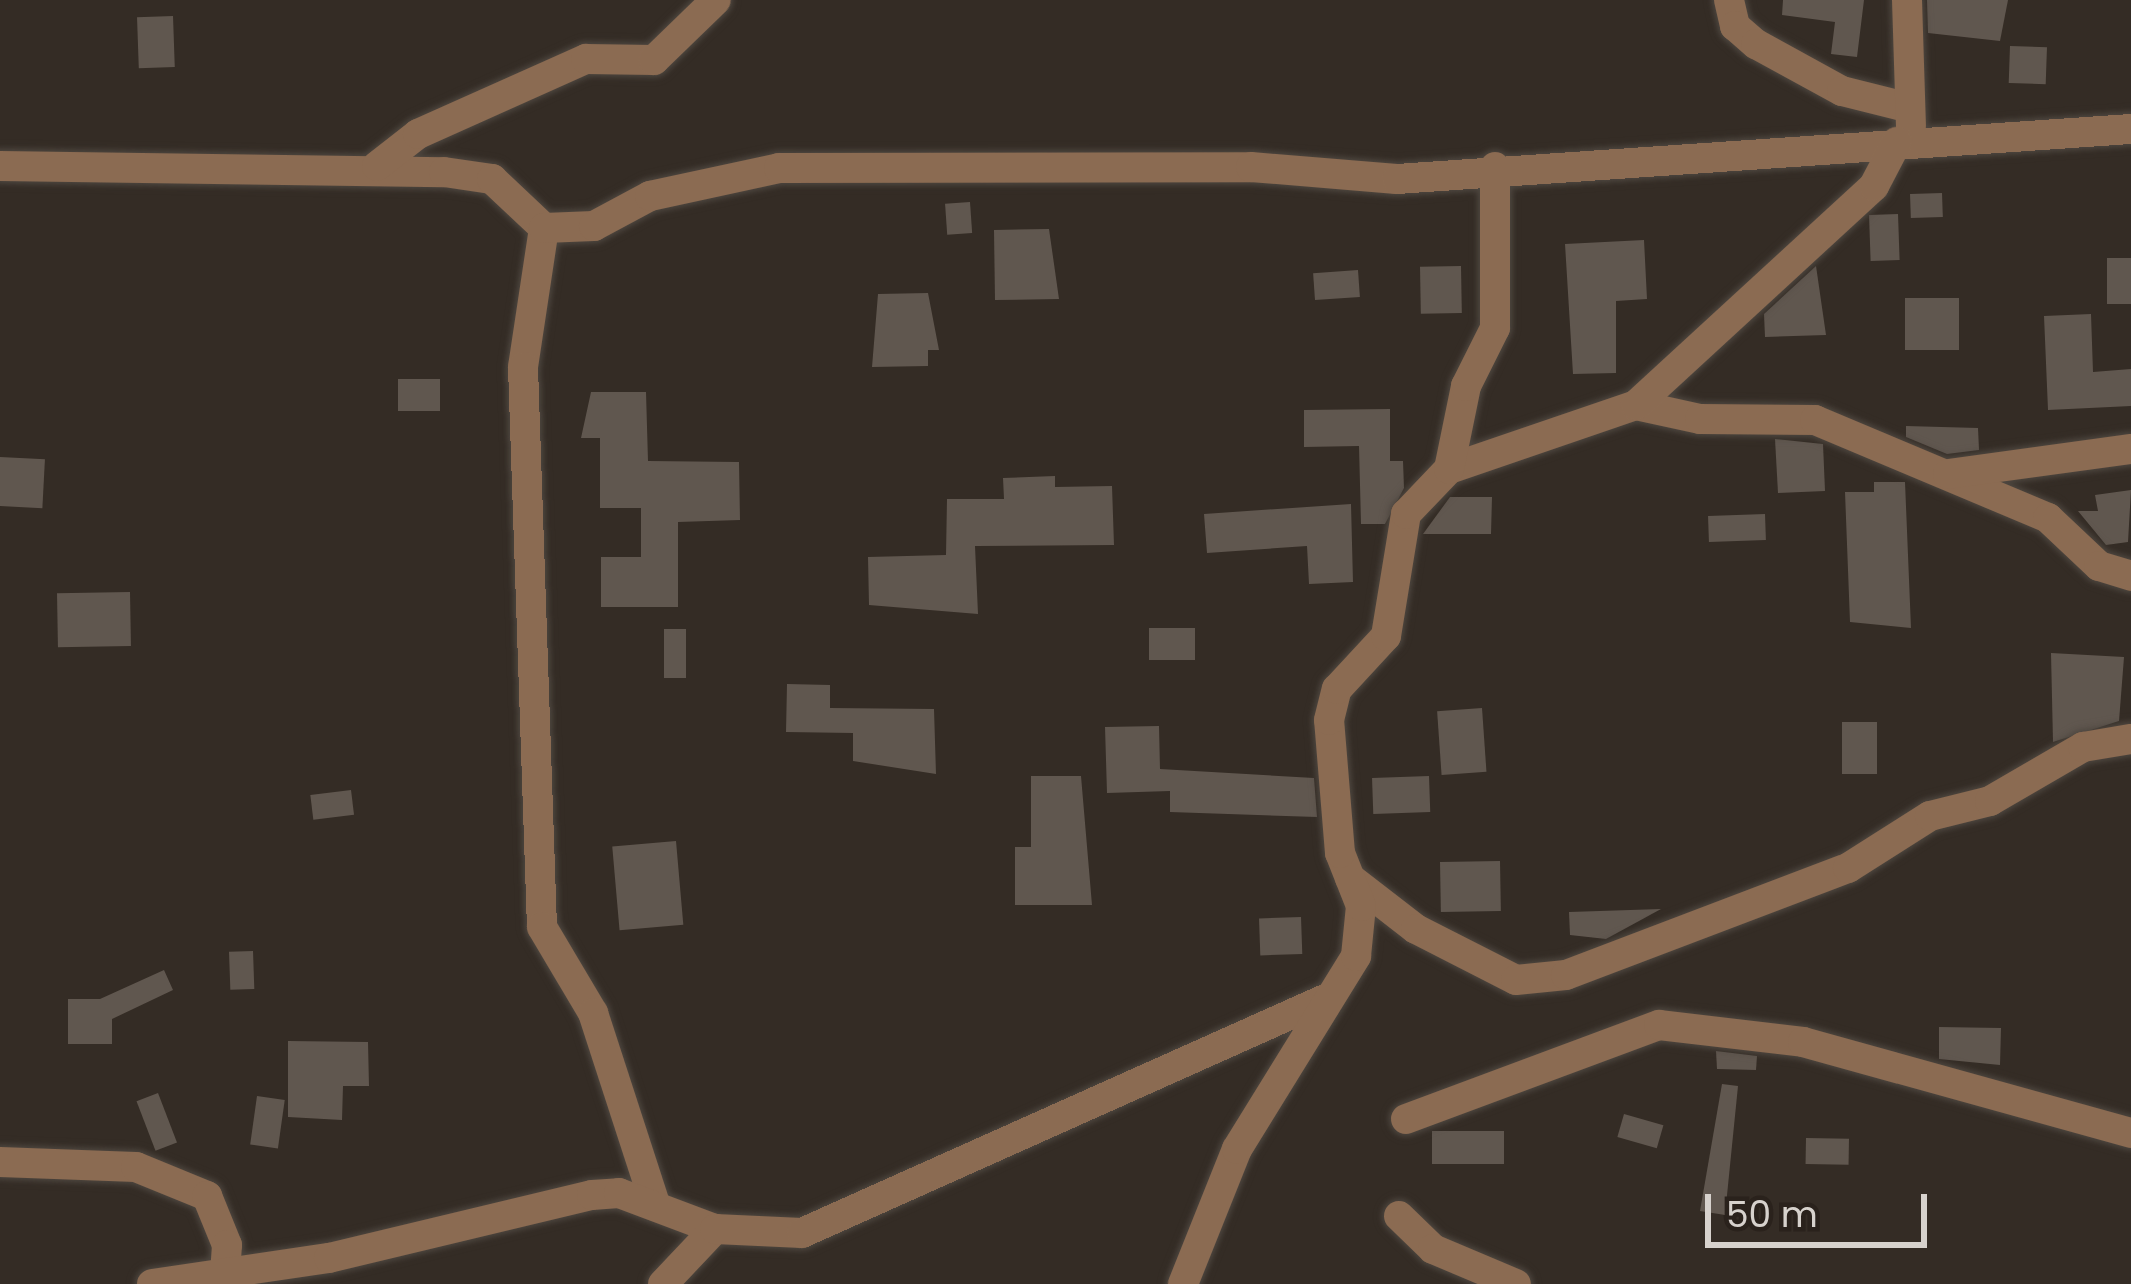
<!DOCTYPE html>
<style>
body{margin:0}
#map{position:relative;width:2131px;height:1284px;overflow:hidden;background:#342c25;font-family:Poppins,sans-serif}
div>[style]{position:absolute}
.building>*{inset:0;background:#60574f;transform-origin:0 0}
.roads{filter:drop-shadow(0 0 3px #4e4740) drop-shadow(0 0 3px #4e4740)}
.minor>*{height:30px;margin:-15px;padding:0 15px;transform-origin:15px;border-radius:15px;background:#8b6b52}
span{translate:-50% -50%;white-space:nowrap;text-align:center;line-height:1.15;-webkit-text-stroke:10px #2a221c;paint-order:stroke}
.scale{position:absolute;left:1705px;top:1194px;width:222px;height:54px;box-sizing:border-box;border:6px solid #d7d2cd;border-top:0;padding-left:15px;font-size:36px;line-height:42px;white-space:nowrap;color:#d7d2cd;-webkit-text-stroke:9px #2a221c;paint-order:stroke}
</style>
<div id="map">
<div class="building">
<i style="clip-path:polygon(1783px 0,1864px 0,1857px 57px,1831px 54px,1835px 22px,1782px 15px)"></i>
<i style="clip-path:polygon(1927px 0,2008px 0,2000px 41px,1928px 33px)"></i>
<i style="left:173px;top:16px;width:51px;height:36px;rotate:88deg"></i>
<i style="left:2010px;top:46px;width:37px;height:37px;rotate:2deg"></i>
<i style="left:1942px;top:193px;width:24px;height:32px;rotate:88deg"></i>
<i style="left:970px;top:202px;width:31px;height:25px;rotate:86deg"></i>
<i style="left:1898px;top:214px;width:46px;height:29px;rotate:88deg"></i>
<i style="clip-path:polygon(1049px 229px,1059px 299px,995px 300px,994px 230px)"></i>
<i style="clip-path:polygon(1644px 240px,1647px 299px,1616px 301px,1616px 373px,1573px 374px,1565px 244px)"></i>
<i style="left:2107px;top:258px;width:24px;height:46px"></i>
<i style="left:1461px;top:266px;width:47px;height:41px;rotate:89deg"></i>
<i style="clip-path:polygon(1816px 266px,1826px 335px,1765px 337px,1764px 314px)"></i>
<i style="left:1358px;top:270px;width:27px;height:45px;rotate:86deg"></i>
<i style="clip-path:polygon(928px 293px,939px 350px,928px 350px,928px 366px,872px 367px,878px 294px)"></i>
<i style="left:1959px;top:298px;width:52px;height:54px;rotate:90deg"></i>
<i style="clip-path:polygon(2091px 314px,2093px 372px,2131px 369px,2131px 406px,2048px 410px,2044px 316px)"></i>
<i style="left:398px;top:379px;width:42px;height:32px"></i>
<i style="clip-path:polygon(591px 392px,646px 392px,648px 461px,739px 462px,740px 520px,678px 522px,678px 607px,601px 607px,601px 557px,641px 557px,641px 508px,600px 508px,600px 438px,581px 438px)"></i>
<i style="clip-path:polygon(1390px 409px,1390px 461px,1403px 461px,1404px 488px,1385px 524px,1361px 524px,1359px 446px,1304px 447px,1304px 410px)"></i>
<i style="clip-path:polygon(1906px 426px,1978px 428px,1979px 450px,1947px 454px,1906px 437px)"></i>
<i style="clip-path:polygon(1775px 439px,1823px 444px,1825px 491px,1778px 493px)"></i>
<i style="left:0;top:457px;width:45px;height:49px;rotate:3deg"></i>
<i style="clip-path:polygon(1055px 476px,1055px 487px,1112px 486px,1114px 545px,975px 546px,978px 614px,869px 605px,868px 557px,946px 555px,947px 499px,1004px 499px,1003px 478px)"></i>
<i style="clip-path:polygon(1874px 482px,1905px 482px,1911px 628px,1850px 622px,1845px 492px,1874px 492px)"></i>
<i style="clip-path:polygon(2131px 490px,2128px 542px,2106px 545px,2078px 511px,2098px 511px,2095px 495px)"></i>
<i style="clip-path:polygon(1450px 497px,1492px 497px,1491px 534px,1423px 534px)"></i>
<i style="clip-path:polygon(1351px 504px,1353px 582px,1309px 584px,1307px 546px,1207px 553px,1204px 514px)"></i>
<i style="left:1765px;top:514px;width:26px;height:57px;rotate:88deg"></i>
<i style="left:130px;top:592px;width:54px;height:73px;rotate:89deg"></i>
<i style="left:1195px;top:628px;width:32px;height:46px;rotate:90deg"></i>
<i style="left:664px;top:629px;width:22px;height:49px"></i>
<i style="clip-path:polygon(2051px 653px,2124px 657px,2119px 721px,2053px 742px)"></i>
<i style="clip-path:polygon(787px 684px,830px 685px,830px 708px,934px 709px,936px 774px,853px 761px,853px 733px,786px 732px)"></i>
<i style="left:1482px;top:708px;width:64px;height:45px;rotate:86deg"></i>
<i style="left:1877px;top:722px;width:52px;height:35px;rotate:90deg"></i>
<i style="clip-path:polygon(1159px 726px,1160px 769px,1314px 778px,1317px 817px,1170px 812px,1170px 791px,1107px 793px,1105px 727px)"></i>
<i style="clip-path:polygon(1031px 776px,1081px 776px,1092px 905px,1015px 905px,1015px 847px,1031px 847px)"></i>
<i style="left:1429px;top:776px;width:36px;height:57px;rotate:88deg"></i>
<i style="left:351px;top:790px;width:25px;height:41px;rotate:83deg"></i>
<i style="left:676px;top:841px;width:84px;height:64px;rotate:85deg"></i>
<i style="left:1500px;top:861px;width:50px;height:60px;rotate:89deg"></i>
<i style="clip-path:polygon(1661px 909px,1606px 939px,1570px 935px,1569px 912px)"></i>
<i style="left:1301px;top:917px;width:37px;height:42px;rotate:88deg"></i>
<i style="left:253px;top:951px;width:38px;height:24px;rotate:88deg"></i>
<i style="clip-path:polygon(164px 970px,173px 990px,112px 1019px,112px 1044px,68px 1044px,68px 999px,100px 999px)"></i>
<i style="clip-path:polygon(1939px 1027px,2001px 1028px,2000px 1065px,1939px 1059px)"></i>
<i style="clip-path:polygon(288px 1041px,368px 1042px,369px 1086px,343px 1086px,342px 1120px,288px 1117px)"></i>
<i style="clip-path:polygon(1716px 1051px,1757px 1056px,1756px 1070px,1717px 1069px)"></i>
<i style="clip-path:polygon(1722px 1084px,1738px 1086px,1725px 1215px,1700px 1211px)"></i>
<i style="left:158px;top:1093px;width:53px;height:23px;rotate:69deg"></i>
<i style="left:257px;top:1096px;width:28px;height:49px;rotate:8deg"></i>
<i style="left:1624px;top:1114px;width:41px;height:24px;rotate:16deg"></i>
<i style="left:1432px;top:1131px;width:72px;height:33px"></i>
<i style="left:1806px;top:1138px;width:43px;height:26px;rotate:1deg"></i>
</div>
<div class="roads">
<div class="minor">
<i style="left:1729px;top:0;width:27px;rotate:77deg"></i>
<i style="left:1735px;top:26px;width:28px;rotate:41deg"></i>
<i style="left:1756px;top:44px;width:98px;rotate:28.7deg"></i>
<i style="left:1842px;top:91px;width:70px;rotate:14deg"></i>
<i style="left:1907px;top:0;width:126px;rotate:88.2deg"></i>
<i style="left:0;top:166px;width:444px;rotate:0.8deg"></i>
<i style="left:444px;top:172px;width:49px;rotate:8.3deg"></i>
<i style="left:492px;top:179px;width:71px;rotate:43.3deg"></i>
<i style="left:544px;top:228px;width:141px;rotate:98.6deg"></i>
<i style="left:523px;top:367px;width:560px;rotate:88.06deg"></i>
<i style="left:542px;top:927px;width:100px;rotate:59.3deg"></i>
<i style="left:593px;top:1013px;width:201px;rotate:72deg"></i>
<i style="left:377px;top:166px;width:52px;rotate:-38deg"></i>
<i style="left:418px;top:134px;width:184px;rotate:-24.1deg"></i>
<i style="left:586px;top:59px;width:68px;rotate:0.8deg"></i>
<i style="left:654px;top:60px;width:86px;rotate:-44.1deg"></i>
<i style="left:544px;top:228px;width:50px;rotate:-2.3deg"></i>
<i style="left:594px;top:226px;width:64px;rotate:-28.2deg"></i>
<i style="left:650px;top:196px;width:132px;rotate:-12.2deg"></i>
<i style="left:779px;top:168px;width:472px;rotate:-0.1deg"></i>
<i style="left:1251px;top:167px;width:146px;rotate:4.7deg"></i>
<i style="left:1397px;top:179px;width:736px;rotate:-3.9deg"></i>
<i style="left:1636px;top:405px;width:66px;rotate:12.3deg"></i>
<i style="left:1700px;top:419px;width:115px;rotate:0.5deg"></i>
<i style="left:1815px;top:420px;width:253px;rotate:22.8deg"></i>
<i style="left:2048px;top:518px;width:70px;rotate:43.3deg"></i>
<i style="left:2099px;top:566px;width:34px;rotate:17deg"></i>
<i style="left:1449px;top:469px;width:198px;rotate:-18.9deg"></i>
<i style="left:1636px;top:405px;width:323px;rotate:-42.6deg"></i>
<i style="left:1874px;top:186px;width:50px;rotate:-62.4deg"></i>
<i style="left:1948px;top:474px;width:185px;rotate:-7.8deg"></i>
<i style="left:1350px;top:878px;width:83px;rotate:37.7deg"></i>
<i style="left:1416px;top:929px;width:112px;rotate:27deg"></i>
<i style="left:1516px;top:980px;width:50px;rotate:-5.7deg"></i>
<i style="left:1566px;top:975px;width:302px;rotate:-20.8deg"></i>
<i style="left:1848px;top:868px;width:97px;rotate:-32.4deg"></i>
<i style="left:1930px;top:816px;width:62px;rotate:-14deg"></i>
<i style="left:1990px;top:801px;width:108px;rotate:-30.1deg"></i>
<i style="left:2083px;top:747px;width:49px;rotate:-9.5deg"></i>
<i style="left:1406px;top:1119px;width:270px;rotate:-20.4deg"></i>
<i style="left:1659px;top:1025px;width:145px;rotate:6.7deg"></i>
<i style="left:1803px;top:1042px;width:340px;rotate:15.5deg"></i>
<i style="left:0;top:1162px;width:136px;rotate:2.1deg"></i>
<i style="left:136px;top:1167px;width:77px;rotate:22.2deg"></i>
<i style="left:207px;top:1196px;width:53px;rotate:67.8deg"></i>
<i style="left:227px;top:1245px;width:31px;rotate:94deg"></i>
<i style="left:1399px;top:1216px;width:47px;rotate:44.1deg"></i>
<i style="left:1433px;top:1249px;width:90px;rotate:22.9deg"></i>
<i style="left:152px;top:1284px;width:179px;rotate:-8.4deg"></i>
<i style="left:329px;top:1258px;width:270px;rotate:-13.5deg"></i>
<i style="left:592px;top:1195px;width:27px;rotate:-4deg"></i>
<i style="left:619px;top:1193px;width:103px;rotate:20.6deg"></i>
<i style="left:663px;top:1284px;width:76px;rotate:-46.6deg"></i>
<i style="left:715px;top:1229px;width:87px;rotate:2.6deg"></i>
<i style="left:802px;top:1233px;width:573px;rotate:-24.1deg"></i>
<i style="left:1183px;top:1284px;width:145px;rotate:-68.2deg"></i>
<i style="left:1237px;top:1149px;width:227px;rotate:-58.3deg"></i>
<i style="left:1356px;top:956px;width:50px;rotate:-84.3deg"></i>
<i style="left:1361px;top:906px;width:57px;rotate:-111.6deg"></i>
<i style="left:1340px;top:853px;width:133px;rotate:-94.7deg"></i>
<i style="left:1329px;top:720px;width:32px;rotate:-76deg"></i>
<i style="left:1337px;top:689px;width:72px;rotate:-47.2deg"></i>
<i style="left:1386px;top:636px;width:124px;rotate:-80.7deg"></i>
<i style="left:1406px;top:514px;width:62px;rotate:-46.3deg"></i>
<i style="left:1449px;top:469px;width:85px;rotate:-78.4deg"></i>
<i style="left:1466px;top:386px;width:65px;rotate:-63.4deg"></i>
<i style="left:1495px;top:328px;width:161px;rotate:-90deg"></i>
</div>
</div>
<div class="scale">50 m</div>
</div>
